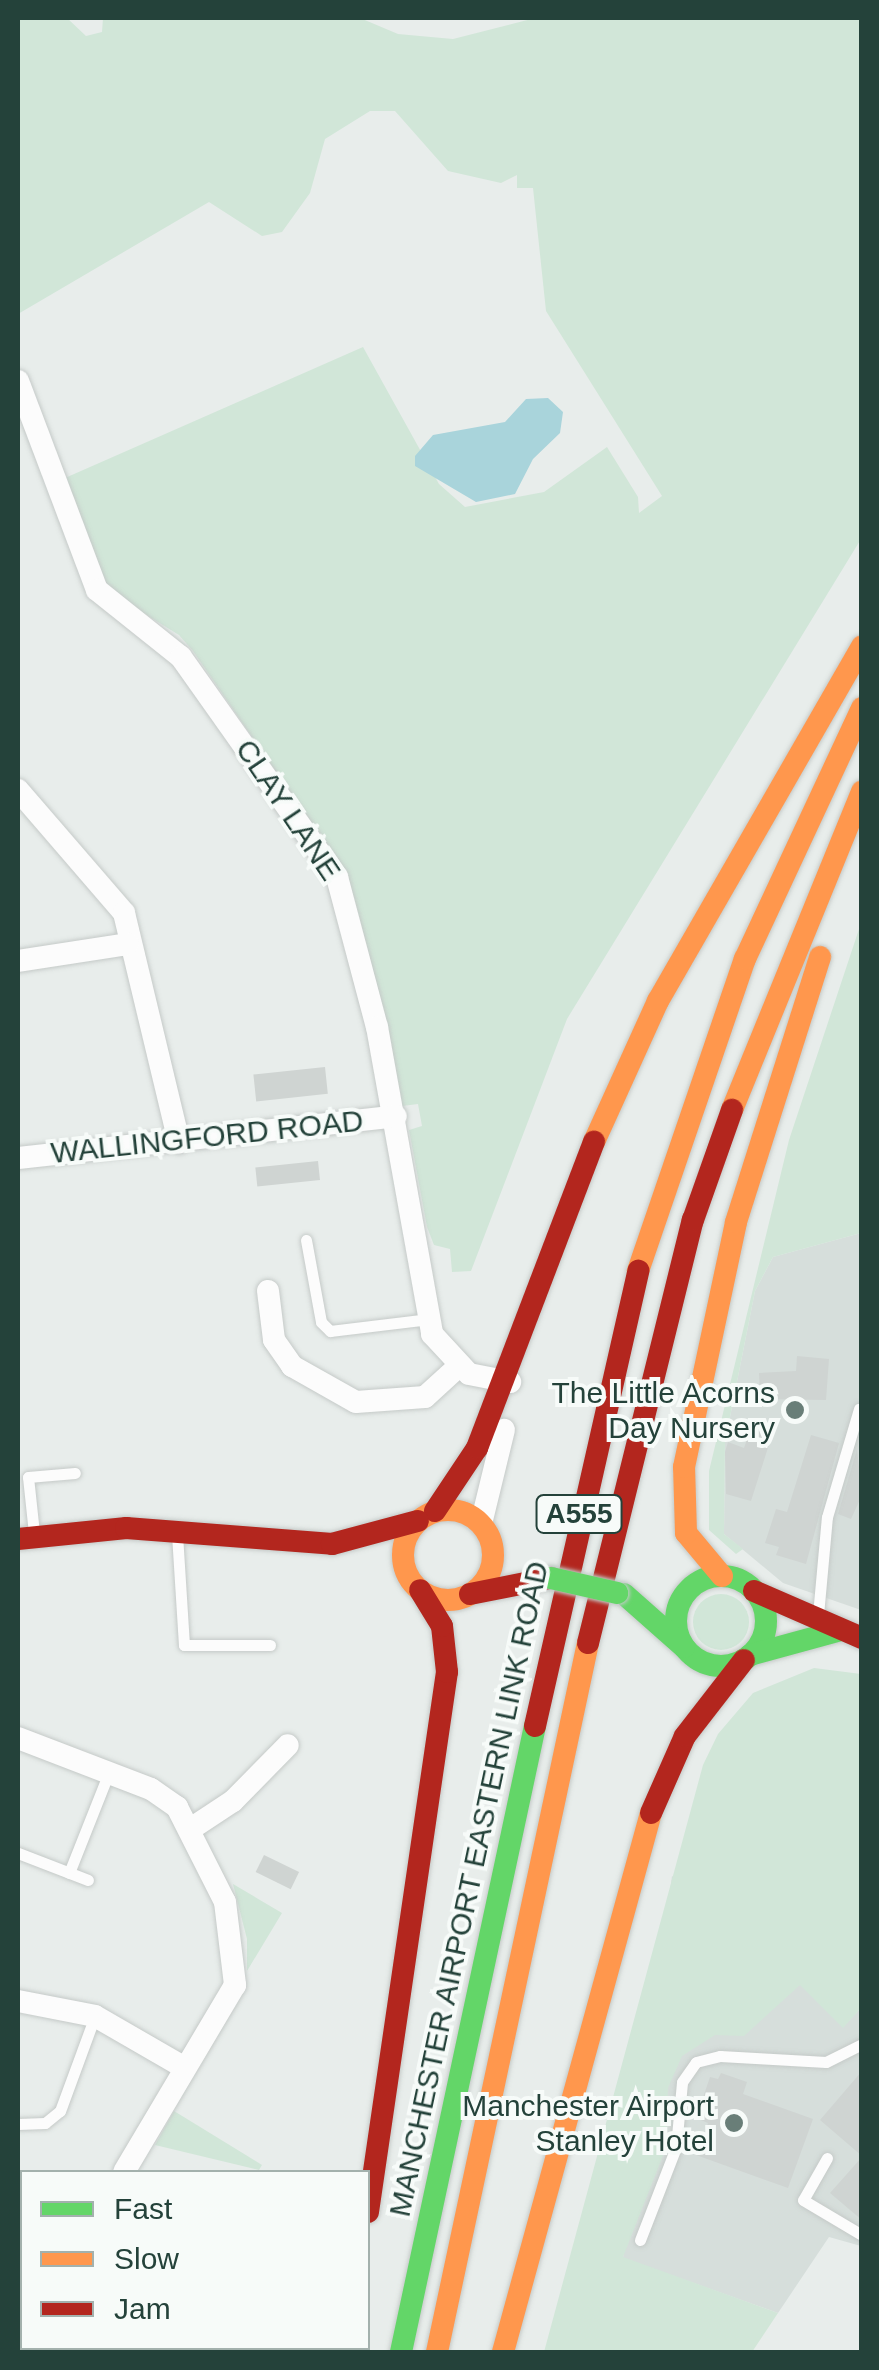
<!DOCTYPE html>
<style>
body{margin:0}
#map{position:relative;width:879px;height:2370px;overflow:hidden;background:#e8edeb;font-family:Helvetica,sans-serif}
div>[style]{position:absolute}
.built>*{inset:0;background:#d6dedb}
.green>*{inset:0;background:#d1e6d8}
.round{border-radius:50%}
.water>*{inset:0;background:#a9d4db}
.building>*{inset:0;background:#cfd4d2;transform-origin:0 0}
.roads{filter:drop-shadow(0 0 2px #c5cac8) drop-shadow(0 0 2px #c5cac8)}
.lane>*{height:11px;margin:-5.5px;padding:0 5.5px;transform-origin:5.5px;border-radius:5.5px;background:#fcfcfc}
.street>*{height:22px;margin:-11px;padding:0 11px;transform-origin:11px;border-radius:11px;background:#fcfcfc}
.fast>*{height:22px;margin:-11px;padding:0 11px;transform-origin:11px;border-radius:11px;background:#63d668}
.fast>.ring{margin:-11px;padding:0;box-sizing:content-box;background:none;border:22px solid #63d668;border-radius:50%}
.slow>*{height:22px;margin:-11px;padding:0 11px;transform-origin:11px;border-radius:11px;background:#ff974d}
.slow>.ring{margin:-11px;padding:0;box-sizing:content-box;background:none;border:22px solid #ff974d;border-radius:50%}
.jam>*{height:22px;margin:-11px;padding:0 11px;transform-origin:11px;border-radius:11px;background:#b3261e}
.bridges{filter:drop-shadow(0 0 2px #c3cbc8) drop-shadow(0 0 2px #c3cbc8)}
.fast-bridge>*{height:22px;margin:-11px;padding:0 11px;transform-origin:11px;border-radius:11px;background:#63d668}
.dots>*{width:28px;height:28px;translate:-50% -50%;box-sizing:border-box;border:5px solid #f7fbf9;border-radius:50%}
span{translate:-50% -50%;white-space:nowrap;text-align:center;line-height:1.15;-webkit-text-stroke:8px #f7fbf9;paint-order:stroke}
.shield-label span{padding:2px 8px;background:#f7fbf9;border:2px solid;border-radius:8px;-webkit-text-stroke-width:0}
.shield-label{font-size:28px;color:#24423a;font-weight:700}
.street-label{font-size:30px;color:#24423a}
.poi-label{font-size:30px;color:#24423a}
.right{translate:-100% -50%;text-align:right}
.frame{position:absolute;inset:0;border:20px solid #24423a;pointer-events:none}
.legend{position:absolute;left:20px;top:2170px;width:350px;height:180px;box-sizing:border-box;background:#f7fbf9;border:2px solid #a3b1ad;margin:0;padding:12px 18px;list-style:none;font-size:30px;color:#24423a}
.legend li{display:flex;align-items:center;gap:20px;height:50px}
.legend b{width:50px;border:2px solid #a3b1ad}
</style>
<div id="map">
<div class="built">
<i style="clip-path:polygon(861px 1233px,861px 1610px,783px 1583px,724px 1534px,725px 1442px,755px 1291px,773px 1257px)"></i>
<i style="clip-path:polygon(672px 1876px,779px 1962px,843px 2027px,861px 2008px,861px 2246px,829px 2237px,778px 2313px,623px 2258px)"></i>
</div>
<div class="green">
<i style="clip-path:polygon(18px 18px,67px 18px,86px 36px,102px 32px,103px 18px,360px 18px,398px 34px,453px 39px,535px 18px,861px 18px,861px 539px,567px 1019px,471px 1271px,452px 1272px,450px 1249px,434px 1245px,427px 1227px,409px 1130px,422px 1126px,418px 1104px,402px 1106px,342px 868px,193px 651px,179px 635px,106px 590px,65px 478px,363px 347px,439px 484px,465px 507px,544px 492px,607px 447px,638px 497px,639px 513px,662px 496px,546px 311px,533px 188px,517px 188px,517px 175px,501px 183px,448px 171px,395px 111px,370px 111px,325px 139px,310px 193px,282px 232px,262px 236px,209px 202px,18px 314px)"></i>
<i style="clip-path:polygon(861px 923px,861px 1233px,773px 1257px,755px 1291px,725px 1442px,724px 1534px,743px 1549px,736px 1554px,709px 1530px,709px 1471px,789px 1140px)"></i>
<i class="round" style="left:693px;top:1594px;width:56px;height:56px"></i>
<i style="clip-path:polygon(814px 1668px,861px 1674px,861px 2008px,843px 2028px,800px 1985px,744px 2036px,715px 2035px,682px 2056px,668px 2088px,666px 2148px,623px 2257px,778px 2313px,752px 2352px,544px 2352px,703px 1765px,718px 1734px,753px 1693px)"></i>
<i style="clip-path:polygon(233px 1884px,282px 1913px,247px 1971px,247px 1939px)"></i>
<i style="clip-path:polygon(174px 2111px,262px 2165px,259px 2170px,155px 2145px)"></i>
</div>
<div class="water">
<i style="clip-path:polygon(548px 398px,563px 412px,560px 433px,533px 459px,515px 494px,476px 502px,415px 466px,415px 456px,433px 435px,505px 422px,526px 399px)"></i>
</div>
<div class="building">
<i style="left:325px;top:1067px;width:27px;height:72px;rotate:84deg"></i>
<i style="left:318px;top:1161px;width:19px;height:63px;rotate:84deg"></i>
<i style="clip-path:polygon(797px 1356px,829px 1359px,826px 1400px,760px 1399px,759px 1373px,796px 1371px)"></i>
<i style="clip-path:polygon(751px 1428px,772px 1435px,751px 1501px,726px 1494px,725px 1452px,728px 1442px,744px 1448px)"></i>
<i style="clip-path:polygon(811px 1435px,839px 1443px,806px 1564px,776px 1555px,779px 1547px,765px 1543px,776px 1509px,787px 1512px)"></i>
<i style="clip-path:polygon(857px 1449px,862px 1495px,851px 1519px,838px 1514px)"></i>
<i style="left:264px;top:1855px;width:39px;height:19px;rotate:26deg"></i>
<i style="clip-path:polygon(862px 2071px,862px 2156px,820px 2120px)"></i>
<i style="clip-path:polygon(721px 2073px,747px 2082px,743px 2094px,813px 2119px,788px 2188px,696px 2155px,708px 2123px,696px 2118px,710px 2077px,718px 2079px)"></i>
<i style="clip-path:polygon(862px 2157px,862px 2220px,830px 2193px)"></i>
</div>
<div class="roads">
<div class="lane">
<i style="left:306px;top:1240px;width:83px;rotate:79.6deg"></i>
<i style="left:321px;top:1322px;width:13px;rotate:45deg"></i>
<i style="left:330px;top:1331px;width:100px;rotate:-6.9deg"></i>
<i style="left:34px;top:1533px;width:56px;rotate:-96.1deg"></i>
<i style="left:28px;top:1477px;width:47px;rotate:-4.9deg"></i>
<i style="left:177px;top:1534px;width:111px;rotate:86.4deg"></i>
<i style="left:184px;top:1645px;width:86px"></i>
<i style="left:818px;top:1615px;width:98px;rotate:-84.8deg"></i>
<i style="left:827px;top:1517px;width:113px;rotate:-73.5deg"></i>
<i style="left:18px;top:1853px;width:75px;rotate:21.1deg"></i>
<i style="left:69px;top:1873px;width:109px;rotate:-68.4deg"></i>
<i style="left:18px;top:2124px;width:27px;rotate:-2deg"></i>
<i style="left:45px;top:2123px;width:19px;rotate:-39deg"></i>
<i style="left:60px;top:2111px;width:101px;rotate:-69.8deg"></i>
<i style="left:827px;top:2158px;width:48px;rotate:119.7deg"></i>
<i style="left:803px;top:2200px;width:69px;rotate:30.7deg"></i>
<i style="left:640px;top:2240px;width:100px;rotate:-68.8deg"></i>
<i style="left:676px;top:2147px;width:65px;rotate:-84.7deg"></i>
<i style="left:682px;top:2082px;width:24px;rotate:-55deg"></i>
<i style="left:696px;top:2062px;width:25px;rotate:-14deg"></i>
<i style="left:720px;top:2056px;width:106px;rotate:3.2deg"></i>
<i style="left:826px;top:2062px;width:40px;rotate:-26.6deg"></i>
</div>
<div class="street">
<i style="left:18px;top:381px;width:223px;rotate:69.3deg"></i>
<i style="left:97px;top:590px;width:107px;rotate:38.6deg"></i>
<i style="left:181px;top:657px;width:270px;rotate:54.7deg"></i>
<i style="left:337px;top:877px;width:155px;rotate:75.1deg"></i>
<i style="left:377px;top:1027px;width:312px;rotate:79.8deg"></i>
<i style="left:432px;top:1334px;width:54px;rotate:47.2deg"></i>
<i style="left:469px;top:1374px;width:42px;rotate:11deg"></i>
<i style="left:18px;top:790px;width:162px;rotate:49.2deg"></i>
<i style="left:124px;top:913px;width:236px;rotate:76.5deg"></i>
<i style="left:18px;top:961px;width:111px;rotate:-8.8deg"></i>
<i style="left:18px;top:1158px;width:380px;rotate:-6.3deg"></i>
<i style="left:268px;top:1291px;width:49px;rotate:83deg"></i>
<i style="left:274px;top:1340px;width:32px;rotate:55deg"></i>
<i style="left:292px;top:1366px;width:73px;rotate:29.4deg"></i>
<i style="left:356px;top:1402px;width:69px;rotate:-4.1deg"></i>
<i style="left:425px;top:1397px;width:45px;rotate:-42.3deg"></i>
<i style="left:481px;top:1524px;width:97px;rotate:-76.3deg"></i>
<i style="left:18px;top:1738px;width:142px;rotate:21deg"></i>
<i style="left:151px;top:1789px;width:32px;rotate:35deg"></i>
<i style="left:177px;top:1807px;width:106px;rotate:63.2deg"></i>
<i style="left:225px;top:1902px;width:84px;rotate:83.1deg"></i>
<i style="left:235px;top:1985px;width:217px;rotate:120.7deg"></i>
<i style="left:192px;top:1828px;width:49px;rotate:-33.4deg"></i>
<i style="left:233px;top:1801px;width:78px;rotate:-45.5deg"></i>
<i style="left:18px;top:2001px;width:78px;rotate:11deg"></i>
<i style="left:95px;top:2016px;width:104px;rotate:30deg"></i>
<i style="left:18px;top:2336px;width:4px;rotate:14deg"></i>
<i style="left:99px;top:2348px;width:9px;rotate:6deg"></i>
</div>
<div class="fast">
<i class="ring" style="left:676px;top:1576px;width:68px;height:68px"></i>
<i style="left:624px;top:1594px;width:80px;rotate:41.5deg"></i>
<i style="left:750px;top:1655px;width:91px;rotate:-15.3deg"></i>
<i style="left:401px;top:2352px;width:640px;rotate:-77.92deg"></i>
</div>
<div class="slow">
<i style="left:732px;top:1110px;width:344px;rotate:-67.8deg"></i>
<i style="left:594px;top:1142px;width:155px;rotate:-65.6deg"></i>
<i style="left:658px;top:1001px;width:409px;rotate:-60.1deg"></i>
<i style="left:638px;top:1271px;width:330px;rotate:-71.1deg"></i>
<i style="left:745px;top:959px;width:277px;rotate:-65deg"></i>
<i class="ring" style="left:403px;top:1510px;width:68px;height:68px"></i>
<i style="left:722px;top:1576px;width:56px;rotate:-129.9deg"></i>
<i style="left:686px;top:1533px;width:66px;rotate:-91.7deg"></i>
<i style="left:684px;top:1467px;width:250px;rotate:-78deg"></i>
<i style="left:736px;top:1222px;width:278px;rotate:-72.4deg"></i>
<i style="left:437px;top:2352px;width:725px;rotate:-77.98deg"></i>
<i style="left:503px;top:2352px;width:559px;rotate:-74.65deg"></i>
</div>
<div class="jam">
<i style="left:435px;top:1511px;width:76px;rotate:-56.3deg"></i>
<i style="left:477px;top:1448px;width:328px;rotate:-69.1deg"></i>
<i style="left:18px;top:1539px;width:109px;rotate:-5.8deg"></i>
<i style="left:126px;top:1528px;width:207px;rotate:4.4deg"></i>
<i style="left:332px;top:1544px;width:89px;rotate:-15deg"></i>
<i style="left:754px;top:1591px;width:118px;rotate:23.5deg"></i>
<i style="left:470px;top:1594px;width:83px;rotate:-11.2deg"></i>
<i style="left:588px;top:1643px;width:436px;rotate:-76.1deg"></i>
<i style="left:693px;top:1220px;width:117px;rotate:-70.5deg"></i>
<i style="left:535px;top:1726px;width:467px;rotate:-77.2deg"></i>
<i style="left:651px;top:1813px;width:84px;rotate:-66.2deg"></i>
<i style="left:685px;top:1736px;width:96px;rotate:-52.2deg"></i>
<i style="left:368px;top:2212px;width:546px;rotate:-81.68deg"></i>
<i style="left:447px;top:1672px;width:46px;rotate:-96.2deg"></i>
<i style="left:442px;top:1626px;width:42px;rotate:-121.4deg"></i>
<i style="left:347px;top:2348px;width:4px;rotate:90deg"></i>
</div>
</div>
<div class="bridges">
<div class="fast-bridge">
<i style="left:551px;top:1578px;width:68px;rotate:12.8deg"></i>
</div>
</div>
<div class="dots">
<i style="left:795px;top:1410px;background:#697e78"></i>
<i style="left:734px;top:2123px;background:#697e78"></i>
</div>
<div class="shield-label">
<span style="left:579px;top:1514px">A555</span>
</div>
<div class="street-label">
<span style="left:288px;top:810px;rotate:56deg">CLAY LANE</span>
<span style="left:207px;top:1137px;rotate:-6deg">WALLINGFORD ROAD</span>
<span style="left:469px;top:1889px;rotate:-78deg">MANCHESTER AIRPORT EASTERN LINK ROAD</span>
</div>
<div class="poi-label">
<span class="right" style="left:775px;top:1410px">The Little Acorns<br>Day Nursery</span>
<span class="right" style="left:714px;top:2123px">Manchester Airport<br>Stanley Hotel</span>
</div>
<div class="frame"></div>
<ul class="legend">
<li><b style="height:12px;background:#63d668"></b>Fast</li>
<li><b style="height:12px;background:#ff974d"></b>Slow</li>
<li><b style="height:12px;background:#b3261e"></b>Jam</li>
</ul>
</div>
